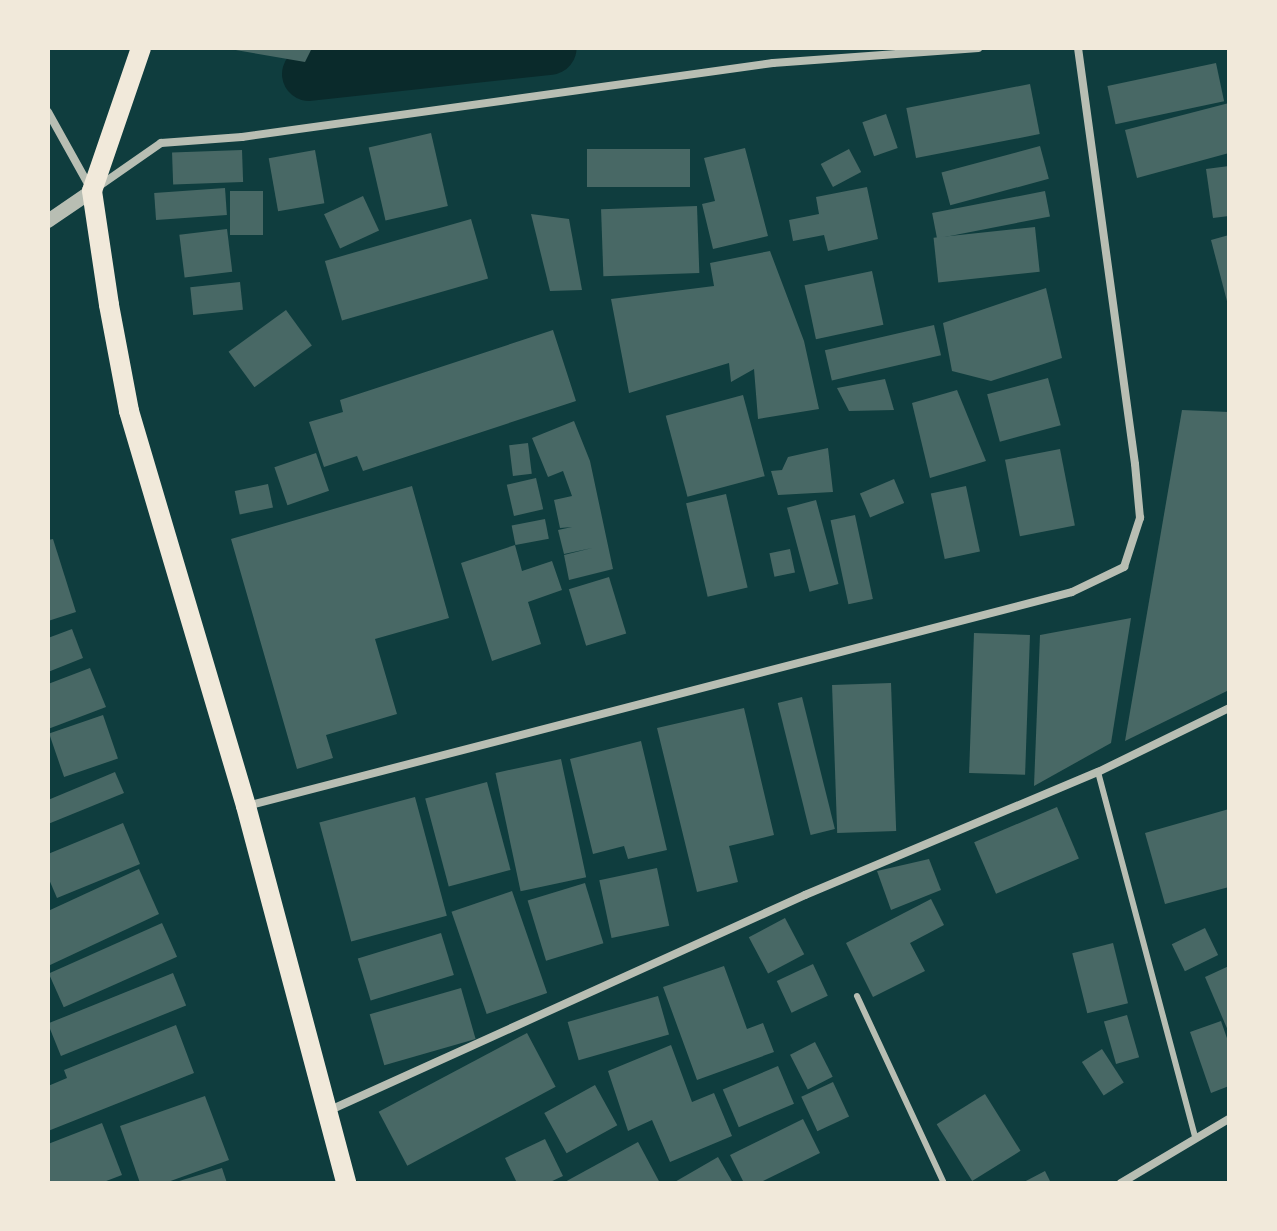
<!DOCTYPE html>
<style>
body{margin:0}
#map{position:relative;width:1277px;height:1231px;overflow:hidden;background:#0f3d3e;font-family:Karla,sans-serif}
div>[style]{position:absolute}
.canal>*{height:54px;margin:-27px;padding:0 27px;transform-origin:27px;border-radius:27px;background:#0a2a2b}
.building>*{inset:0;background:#486865;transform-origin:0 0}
.service>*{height:6px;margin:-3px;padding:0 3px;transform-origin:3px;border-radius:3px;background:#b8beb3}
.minor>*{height:8px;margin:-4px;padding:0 4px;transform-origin:4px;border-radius:4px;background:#b8beb3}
.tertiary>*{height:14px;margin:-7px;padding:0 7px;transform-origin:7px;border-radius:7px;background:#b8beb3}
.primary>*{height:20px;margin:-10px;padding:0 10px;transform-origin:10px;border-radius:10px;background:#f1e9da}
span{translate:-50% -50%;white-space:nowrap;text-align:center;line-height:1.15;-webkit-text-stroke:8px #f1e9da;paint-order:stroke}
.frame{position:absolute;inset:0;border:50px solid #f1e9da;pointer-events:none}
</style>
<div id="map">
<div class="canal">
<i style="left:309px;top:74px;width:242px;rotate:-6.2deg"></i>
</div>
<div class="building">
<i style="clip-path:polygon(224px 48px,312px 48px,305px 62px)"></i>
<i style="left:1216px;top:63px;width:39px;height:111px;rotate:78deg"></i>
<i style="left:1030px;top:84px;width:51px;height:126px;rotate:79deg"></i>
<i style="clip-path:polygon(1229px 103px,1229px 153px,1137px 178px,1125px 130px)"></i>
<i style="left:886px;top:114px;width:36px;height:25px;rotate:71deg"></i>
<i style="left:431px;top:133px;width:75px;height:64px;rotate:77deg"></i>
<i style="left:1040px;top:146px;width:34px;height:102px;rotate:75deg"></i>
<i style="clip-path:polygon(745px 148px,768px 236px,713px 249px,702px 204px,715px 201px,704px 158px)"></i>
<i style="left:587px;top:149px;width:103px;height:38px"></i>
<i style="left:849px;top:149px;width:26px;height:32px;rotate:62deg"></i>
<i style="left:242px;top:150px;width:32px;height:70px;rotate:88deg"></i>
<i style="left:315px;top:150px;width:54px;height:47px;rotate:80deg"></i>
<i style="clip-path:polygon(1229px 166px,1229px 216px,1213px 218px,1206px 169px)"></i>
<i style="clip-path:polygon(867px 187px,878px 239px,828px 251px,824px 235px,793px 241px,789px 220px,819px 214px,816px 197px)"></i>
<i style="left:225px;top:188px;width:27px;height:71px;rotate:86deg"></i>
<i style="left:263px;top:191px;width:44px;height:33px;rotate:90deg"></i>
<i style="left:1045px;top:191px;width:26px;height:115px;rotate:79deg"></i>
<i style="left:363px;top:196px;width:38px;height:43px;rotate:65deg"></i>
<i style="left:697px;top:206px;width:67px;height:96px;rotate:88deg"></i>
<i style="clip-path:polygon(531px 214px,569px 219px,582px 290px,550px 291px)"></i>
<i style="left:471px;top:219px;width:62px;height:152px;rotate:74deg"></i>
<i style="left:1035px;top:227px;width:45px;height:102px;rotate:84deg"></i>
<i style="left:227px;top:229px;width:43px;height:48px;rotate:83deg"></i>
<i style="clip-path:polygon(1229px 235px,1229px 305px,1228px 305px,1211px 240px)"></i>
<i style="clip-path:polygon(770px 251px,804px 341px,819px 409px,758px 419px,754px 369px,731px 382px,729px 363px,629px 393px,611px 299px,714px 286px,710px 263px)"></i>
<i style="left:872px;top:271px;width:55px;height:69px;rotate:78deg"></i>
<i style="left:240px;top:282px;width:28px;height:50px;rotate:84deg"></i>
<i style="clip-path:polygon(1046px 288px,1062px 358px,991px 381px,952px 371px,943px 323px)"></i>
<i style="left:286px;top:310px;width:44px;height:71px;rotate:54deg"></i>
<i style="left:934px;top:325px;width:31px;height:112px;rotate:77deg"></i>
<i style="clip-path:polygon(553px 330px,576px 401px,363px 471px,357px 456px,324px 467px,309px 422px,343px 412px,340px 400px)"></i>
<i style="left:1048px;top:378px;width:49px;height:63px;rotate:75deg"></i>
<i style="clip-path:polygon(885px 379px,894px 410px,849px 411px,837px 388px)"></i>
<i style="clip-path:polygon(957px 390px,986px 461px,930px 478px,912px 403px)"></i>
<i style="left:743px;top:395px;width:84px;height:80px;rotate:75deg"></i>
<i style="clip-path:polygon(1182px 410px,1229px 412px,1229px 690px,1125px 741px)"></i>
<i style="clip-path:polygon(574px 421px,590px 461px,613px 569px,569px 580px,564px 555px,592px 548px,564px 554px,558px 530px,572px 527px,560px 528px,554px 500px,572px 496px,563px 471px,548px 477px,532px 438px)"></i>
<i style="left:528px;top:443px;width:31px;height:19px;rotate:83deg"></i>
<i style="clip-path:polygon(828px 448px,833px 492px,778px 495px,771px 471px,782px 470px,788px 457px)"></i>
<i style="left:1060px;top:449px;width:78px;height:56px;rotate:79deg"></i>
<i style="left:316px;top:453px;width:40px;height:44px;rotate:71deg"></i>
<i style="left:536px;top:478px;width:32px;height:30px;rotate:77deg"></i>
<i style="left:894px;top:479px;width:26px;height:37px;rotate:67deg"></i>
<i style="left:268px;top:484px;width:24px;height:34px;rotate:78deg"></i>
<i style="clip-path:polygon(412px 486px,449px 618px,375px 639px,397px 714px,326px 735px,333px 758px,297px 769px,231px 539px)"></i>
<i style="left:966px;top:486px;width:67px;height:36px;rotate:78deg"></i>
<i style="left:726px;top:494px;width:96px;height:41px;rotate:77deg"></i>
<i style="left:816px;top:500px;width:87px;height:30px;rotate:75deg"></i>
<i style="left:855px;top:515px;width:86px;height:25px;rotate:78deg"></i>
<i style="left:545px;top:519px;width:20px;height:34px;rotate:79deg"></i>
<i style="clip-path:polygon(53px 539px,76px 612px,48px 621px,48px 540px)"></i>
<i style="clip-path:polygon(515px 545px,522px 571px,552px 561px,562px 590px,528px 602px,541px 644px,492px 661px,461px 563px)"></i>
<i style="left:790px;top:549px;width:24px;height:21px;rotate:78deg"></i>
<i style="left:609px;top:577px;width:59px;height:42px;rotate:73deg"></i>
<i style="clip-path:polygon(1131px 618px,1111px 743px,1034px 786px,1040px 635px)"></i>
<i style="clip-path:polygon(72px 629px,83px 658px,48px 672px,48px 638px)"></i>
<i style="left:974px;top:633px;width:56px;height:140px;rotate:2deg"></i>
<i style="clip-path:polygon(90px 668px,106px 707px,48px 729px,48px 684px)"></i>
<i style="left:891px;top:683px;width:148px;height:59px;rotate:88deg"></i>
<i style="left:802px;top:697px;width:136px;height:25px;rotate:76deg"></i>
<i style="clip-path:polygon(744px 708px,774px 835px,729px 846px,738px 882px,697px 892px,657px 728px)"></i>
<i style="left:103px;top:715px;width:46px;height:57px;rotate:71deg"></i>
<i style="clip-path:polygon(641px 741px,667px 850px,628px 859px,624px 846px,593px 854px,570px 759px)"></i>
<i style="left:561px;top:759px;width:121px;height:67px;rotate:78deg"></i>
<i style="clip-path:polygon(115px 772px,124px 793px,48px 824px,48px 800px)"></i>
<i style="left:487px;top:782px;width:91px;height:64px;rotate:75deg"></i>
<i style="left:415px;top:797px;width:123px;height:99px;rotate:75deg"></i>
<i style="left:1057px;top:807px;width:56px;height:90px;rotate:67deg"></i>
<i style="clip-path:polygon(1229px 809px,1229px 887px,1165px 904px,1145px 833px)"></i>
<i style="clip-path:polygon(123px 823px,140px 864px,57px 898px,48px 877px,48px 854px)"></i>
<i style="clip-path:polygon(929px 859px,941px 890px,891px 910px,877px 871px)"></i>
<i style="left:657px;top:868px;width:59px;height:59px;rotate:78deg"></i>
<i style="clip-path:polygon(139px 869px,159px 914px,48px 966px,48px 911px)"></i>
<i style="left:585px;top:883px;width:63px;height:60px;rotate:73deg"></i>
<i style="left:512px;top:891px;width:108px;height:64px;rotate:71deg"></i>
<i style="clip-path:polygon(931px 899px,944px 925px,910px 943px,925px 971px,873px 997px,846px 943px)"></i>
<i style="left:785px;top:918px;width:41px;height:41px;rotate:62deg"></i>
<i style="left:162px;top:923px;width:37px;height:124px;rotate:66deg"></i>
<i style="left:1205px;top:928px;width:30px;height:37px;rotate:64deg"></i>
<i style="left:441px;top:933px;width:44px;height:87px;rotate:73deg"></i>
<i style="left:1113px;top:943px;width:62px;height:42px;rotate:76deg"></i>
<i style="left:813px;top:964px;width:35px;height:40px;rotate:65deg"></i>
<i style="clip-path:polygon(724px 966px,747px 1029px,763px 1023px,774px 1052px,697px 1080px,663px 987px)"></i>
<i style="clip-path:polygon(1229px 966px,1229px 1033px,1205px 977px)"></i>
<i style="left:173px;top:973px;width:35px;height:135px;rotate:68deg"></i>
<i style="left:461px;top:988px;width:53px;height:95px;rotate:74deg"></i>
<i style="left:658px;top:996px;width:40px;height:94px;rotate:74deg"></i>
<i style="left:1127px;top:1015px;width:44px;height:24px;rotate:74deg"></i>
<i style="clip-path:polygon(1221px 1021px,1229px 1044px,1229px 1086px,1211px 1093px,1190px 1032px)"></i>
<i style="clip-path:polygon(176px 1025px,194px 1073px,48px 1131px,48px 1086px,67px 1078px,64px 1070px)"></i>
<i style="left:527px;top:1033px;width:61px;height:168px;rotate:62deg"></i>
<i style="left:815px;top:1042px;width:39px;height:28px;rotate:63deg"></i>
<i style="clip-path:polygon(671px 1045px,692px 1102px,714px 1093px,732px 1136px,670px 1162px,652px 1120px,628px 1131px,608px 1071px)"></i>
<i style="left:1102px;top:1049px;width:40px;height:24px;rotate:57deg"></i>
<i style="left:778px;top:1066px;width:41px;height:60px;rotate:67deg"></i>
<i style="left:833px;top:1082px;width:38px;height:35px;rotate:65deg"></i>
<i style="left:595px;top:1085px;width:46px;height:58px;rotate:61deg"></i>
<i style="left:985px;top:1094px;width:67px;height:57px;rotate:58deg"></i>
<i style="clip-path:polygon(205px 1096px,229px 1160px,165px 1183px,140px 1183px,120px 1126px)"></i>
<i style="clip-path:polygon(803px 1119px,820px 1153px,759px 1183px,744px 1183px,730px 1155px)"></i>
<i style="clip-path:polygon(102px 1123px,122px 1175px,101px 1183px,48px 1183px,48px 1144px)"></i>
<i style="clip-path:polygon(545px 1139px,563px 1176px,548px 1183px,517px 1183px,505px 1158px)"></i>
<i style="clip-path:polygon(638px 1142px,660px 1183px,563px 1183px)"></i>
<i style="clip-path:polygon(718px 1157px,733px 1183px,673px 1183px)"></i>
<i style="clip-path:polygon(222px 1168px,227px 1183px,177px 1183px,176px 1182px)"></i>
<i style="clip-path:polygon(1045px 1171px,1051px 1183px,1022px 1183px)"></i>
</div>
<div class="service">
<i style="left:1098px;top:772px;width:378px;rotate:75.1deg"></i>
<i style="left:857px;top:996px;width:206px;rotate:65.1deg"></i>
</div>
<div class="minor">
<i style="left:48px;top:112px;width:90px;rotate:60.9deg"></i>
<i style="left:92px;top:191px;width:84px;rotate:-34.8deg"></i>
<i style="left:161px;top:143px;width:81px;rotate:-4.2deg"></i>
<i style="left:242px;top:137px;width:536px;rotate:-7.93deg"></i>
<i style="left:773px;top:63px;width:206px;rotate:-4.2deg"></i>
<i style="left:247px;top:806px;width:852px;rotate:-14.54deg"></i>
<i style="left:1072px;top:592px;width:58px;rotate:-25.7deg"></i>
<i style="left:1124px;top:567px;width:52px;rotate:-71.9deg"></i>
<i style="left:1140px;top:518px;width:54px;rotate:-95.3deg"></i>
<i style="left:1135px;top:464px;width:420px;rotate:-97.8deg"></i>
<i style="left:328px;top:1111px;width:524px;rotate:-24.36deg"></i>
<i style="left:805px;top:895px;width:318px;rotate:-22.8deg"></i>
<i style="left:1098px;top:772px;width:146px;rotate:-26deg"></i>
<i style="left:1121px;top:1183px;width:126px;rotate:-30.7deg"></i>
</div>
<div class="tertiary">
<i style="left:48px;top:221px;width:53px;rotate:-34.3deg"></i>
</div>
<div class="primary">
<i style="left:141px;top:48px;width:151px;rotate:108.9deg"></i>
<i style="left:92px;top:191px;width:115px;rotate:81.5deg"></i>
<i style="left:109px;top:305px;width:108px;rotate:79.3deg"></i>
<i style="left:129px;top:411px;width:412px;rotate:73.5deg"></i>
<i style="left:246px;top:806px;width:390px;rotate:75.1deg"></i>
</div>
<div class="frame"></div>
</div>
